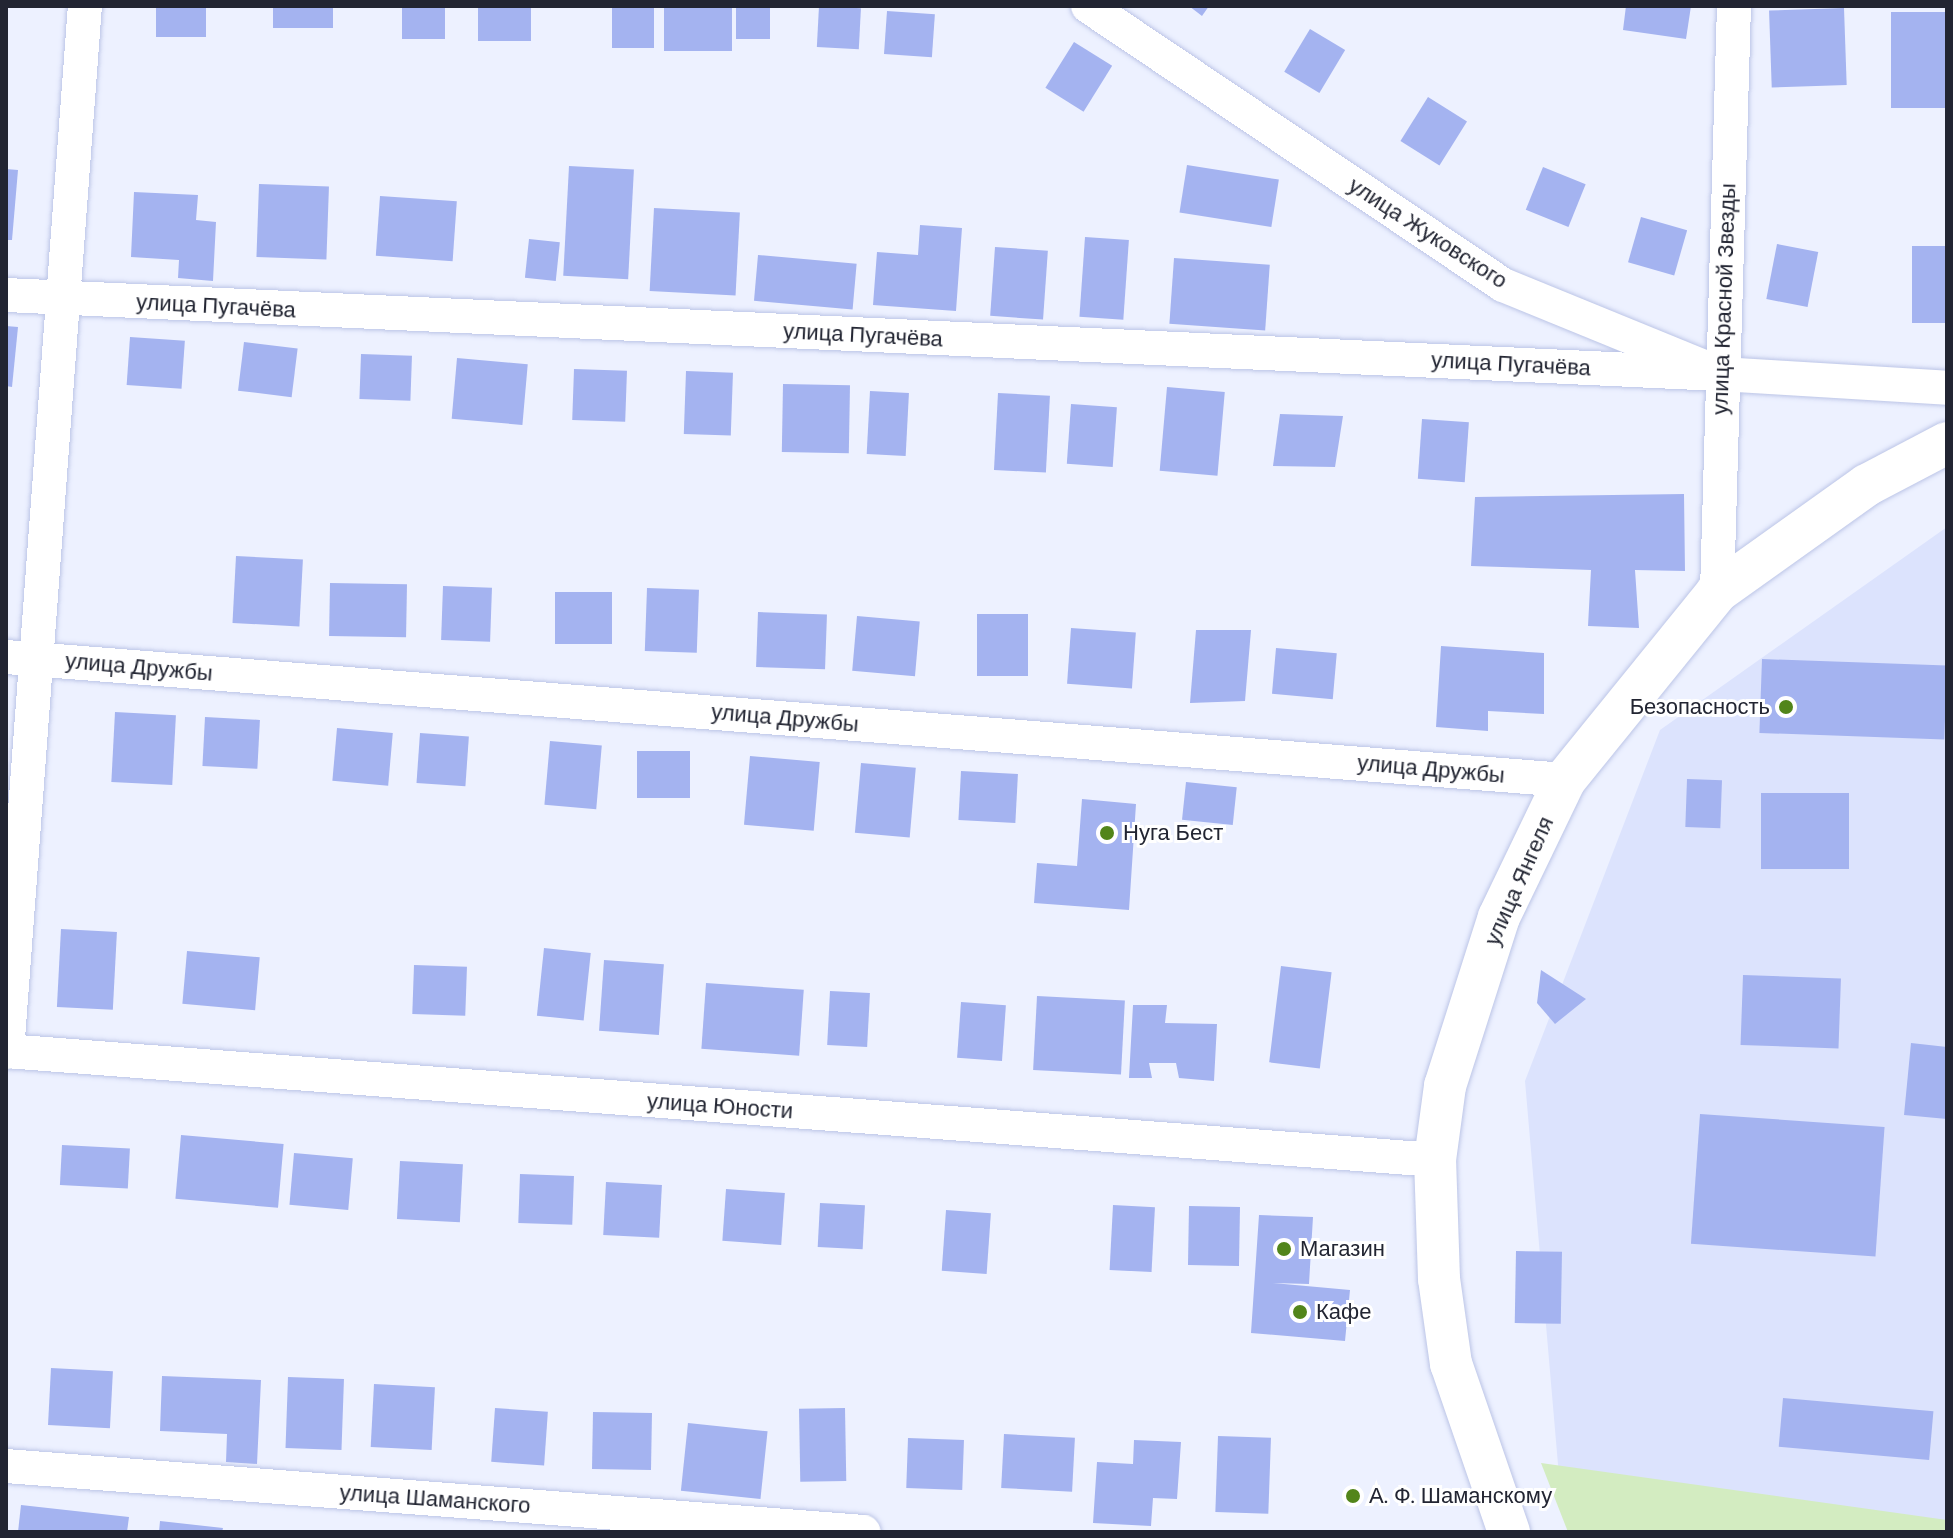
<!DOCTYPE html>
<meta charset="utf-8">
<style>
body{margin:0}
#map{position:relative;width:1953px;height:1538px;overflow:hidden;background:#edf1ff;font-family:"DM Sans",sans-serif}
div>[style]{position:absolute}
.built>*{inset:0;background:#dce3fd}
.green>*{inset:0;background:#d3ecc1}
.building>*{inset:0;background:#a4b3f0;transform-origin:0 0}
.roads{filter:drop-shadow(0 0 2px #bcc5e7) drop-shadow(0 0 2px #bcc5e7)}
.minor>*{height:34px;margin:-17px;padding:0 17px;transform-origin:17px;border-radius:17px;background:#fff}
.tertiary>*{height:42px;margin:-21px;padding:0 21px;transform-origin:21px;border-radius:21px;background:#fff}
.dots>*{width:22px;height:22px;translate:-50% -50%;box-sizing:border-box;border:4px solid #fff;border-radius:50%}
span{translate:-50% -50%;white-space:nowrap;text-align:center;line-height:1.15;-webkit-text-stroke:6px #fff;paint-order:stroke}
.street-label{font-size:22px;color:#222532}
.poi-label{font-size:22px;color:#222532}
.right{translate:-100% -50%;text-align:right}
.left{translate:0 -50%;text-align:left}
.frame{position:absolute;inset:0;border:8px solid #222532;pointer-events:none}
</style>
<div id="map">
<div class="built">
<i style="clip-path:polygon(1947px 527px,1947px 1532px,1559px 1476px,1525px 1081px,1660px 730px)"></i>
</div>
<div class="green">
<i style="clip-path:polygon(1541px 1463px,1947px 1520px,1947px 1532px,1568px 1532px)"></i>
</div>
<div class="building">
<i style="left:156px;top:6px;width:50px;height:31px"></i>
<i style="left:273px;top:6px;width:60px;height:22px"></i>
<i style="left:402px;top:6px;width:43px;height:33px"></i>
<i style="left:478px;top:6px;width:53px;height:35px"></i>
<i style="left:612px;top:6px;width:42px;height:42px"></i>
<i style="left:664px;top:6px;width:68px;height:45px"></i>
<i style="left:736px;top:6px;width:34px;height:33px"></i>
<i style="left:819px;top:6px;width:42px;height:41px;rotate:3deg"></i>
<i style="clip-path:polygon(1189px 6px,1209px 6px,1202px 16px)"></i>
<i style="clip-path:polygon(1626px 6px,1691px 6px,1686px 39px,1623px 30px)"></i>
<i style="left:1844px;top:8px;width:77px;height:75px;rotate:88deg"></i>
<i style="left:887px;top:11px;width:48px;height:43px;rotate:4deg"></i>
<i style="left:1947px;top:12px;width:96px;height:56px;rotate:90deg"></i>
<i style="left:1310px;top:29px;width:41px;height:50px;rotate:31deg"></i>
<i style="left:1074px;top:42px;width:45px;height:54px;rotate:32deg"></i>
<i style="left:1428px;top:97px;width:46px;height:52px;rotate:32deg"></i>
<i style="left:1187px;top:165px;width:93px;height:48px;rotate:9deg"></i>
<i style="left:569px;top:166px;width:65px;height:110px;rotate:3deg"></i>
<i style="left:1543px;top:167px;width:46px;height:46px;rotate:22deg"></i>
<i style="clip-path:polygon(6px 169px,18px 170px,12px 240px,6px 240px)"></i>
<i style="left:259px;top:184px;width:70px;height:73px;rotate:2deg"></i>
<i style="clip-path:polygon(134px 192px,198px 195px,196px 220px,216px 222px,213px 281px,178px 278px,179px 260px,131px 257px)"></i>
<i style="left:380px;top:196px;width:77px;height:60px;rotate:4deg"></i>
<i style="left:654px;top:208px;width:86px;height:83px;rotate:3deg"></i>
<i style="left:1641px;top:217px;width:48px;height:47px;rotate:16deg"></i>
<i style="clip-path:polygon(920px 225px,962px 228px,956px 311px,873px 305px,877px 252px,918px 255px)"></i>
<i style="left:1085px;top:237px;width:44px;height:80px;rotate:4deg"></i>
<i style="left:529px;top:239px;width:31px;height:39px;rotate:6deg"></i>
<i style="left:1777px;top:244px;width:42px;height:56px;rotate:11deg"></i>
<i style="left:1912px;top:246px;width:35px;height:77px"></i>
<i style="left:995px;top:247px;width:53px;height:69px;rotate:4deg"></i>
<i style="left:758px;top:255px;width:99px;height:46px;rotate:5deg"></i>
<i style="left:1174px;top:258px;width:96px;height:66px;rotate:4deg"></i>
<i style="clip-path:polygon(6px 326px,18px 327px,12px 387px,6px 386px)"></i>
<i style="left:130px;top:337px;width:55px;height:48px;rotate:4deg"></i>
<i style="left:244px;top:342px;width:54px;height:49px;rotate:7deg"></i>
<i style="left:361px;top:354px;width:51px;height:45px;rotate:2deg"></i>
<i style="left:457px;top:358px;width:71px;height:61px;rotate:5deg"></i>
<i style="left:574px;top:369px;width:53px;height:51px;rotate:2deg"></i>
<i style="left:686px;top:371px;width:47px;height:63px;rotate:2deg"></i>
<i style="left:783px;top:384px;width:67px;height:68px;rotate:1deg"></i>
<i style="left:1167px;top:387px;width:58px;height:84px;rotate:5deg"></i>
<i style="left:870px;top:391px;width:39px;height:63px;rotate:3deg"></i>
<i style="left:998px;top:393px;width:52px;height:77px;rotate:3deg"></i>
<i style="left:1071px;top:404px;width:46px;height:60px;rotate:4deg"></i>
<i style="clip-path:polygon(1280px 414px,1343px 416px,1335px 467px,1273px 466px)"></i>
<i style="left:1422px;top:419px;width:47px;height:60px;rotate:4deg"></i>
<i style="clip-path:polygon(1684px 494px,1685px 571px,1635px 570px,1639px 628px,1588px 626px,1591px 570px,1471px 566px,1475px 497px)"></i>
<i style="left:236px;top:556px;width:67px;height:67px;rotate:3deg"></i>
<i style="left:330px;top:583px;width:77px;height:53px;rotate:1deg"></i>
<i style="left:443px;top:586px;width:49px;height:54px;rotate:2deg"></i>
<i style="left:647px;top:588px;width:52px;height:63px;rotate:2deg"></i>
<i style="left:612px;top:592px;width:52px;height:57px;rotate:90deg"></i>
<i style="left:758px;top:612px;width:69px;height:55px;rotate:2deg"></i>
<i style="left:977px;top:614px;width:51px;height:62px"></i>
<i style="left:857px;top:616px;width:63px;height:55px;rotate:5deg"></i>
<i style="left:1071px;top:628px;width:65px;height:56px;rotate:4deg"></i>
<i style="clip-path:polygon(1196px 630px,1251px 630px,1245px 701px,1190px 703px)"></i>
<i style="clip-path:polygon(1441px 646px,1544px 653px,1544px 714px,1488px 711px,1488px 731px,1436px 727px)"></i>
<i style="left:1276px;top:648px;width:61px;height:46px;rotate:5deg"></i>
<i style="left:1762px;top:659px;width:185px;height:74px;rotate:2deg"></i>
<i style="left:115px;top:712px;width:61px;height:70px;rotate:3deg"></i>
<i style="left:205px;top:717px;width:55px;height:49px;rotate:3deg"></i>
<i style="left:337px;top:728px;width:56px;height:53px;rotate:5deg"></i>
<i style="left:420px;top:733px;width:49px;height:50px;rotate:4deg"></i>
<i style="left:550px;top:741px;width:52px;height:64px;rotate:5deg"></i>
<i style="left:637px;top:751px;width:53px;height:47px"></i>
<i style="left:750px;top:756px;width:70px;height:69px;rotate:5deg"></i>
<i style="left:861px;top:763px;width:55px;height:70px;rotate:5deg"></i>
<i style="left:961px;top:771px;width:57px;height:49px;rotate:3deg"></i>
<i style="left:1687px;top:779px;width:35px;height:48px;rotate:2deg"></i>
<i style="left:1186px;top:782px;width:51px;height:38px;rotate:6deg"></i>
<i style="left:1761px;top:793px;width:88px;height:76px"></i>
<i style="clip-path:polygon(1082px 799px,1136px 804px,1129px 910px,1034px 903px,1037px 863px,1077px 866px)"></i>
<i style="left:61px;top:929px;width:56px;height:78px;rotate:3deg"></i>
<i style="left:544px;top:948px;width:47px;height:68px;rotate:6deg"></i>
<i style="left:187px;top:951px;width:73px;height:53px;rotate:5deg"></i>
<i style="left:604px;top:960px;width:60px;height:71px;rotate:4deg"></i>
<i style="left:414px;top:965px;width:53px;height:49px;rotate:2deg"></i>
<i style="left:1281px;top:966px;width:51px;height:97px;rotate:7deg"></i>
<i style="clip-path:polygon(1541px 970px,1586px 999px,1555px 1024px,1537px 1003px)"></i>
<i style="left:1743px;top:975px;width:98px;height:70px;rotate:2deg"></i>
<i style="left:706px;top:983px;width:98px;height:66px;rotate:4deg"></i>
<i style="left:830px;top:991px;width:40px;height:54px;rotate:3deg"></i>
<i style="left:1037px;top:996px;width:88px;height:74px;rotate:3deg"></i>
<i style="left:961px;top:1002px;width:45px;height:56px;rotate:4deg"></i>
<i style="clip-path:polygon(1133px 1005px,1167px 1005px,1165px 1023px,1217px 1024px,1214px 1081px,1179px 1078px,1176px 1063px,1149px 1063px,1152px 1078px,1129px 1078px)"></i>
<i style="clip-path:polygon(1911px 1043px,1947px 1047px,1947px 1119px,1904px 1115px)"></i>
<i style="left:1700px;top:1114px;width:185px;height:130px;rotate:4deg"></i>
<i style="left:181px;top:1135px;width:103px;height:64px;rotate:5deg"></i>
<i style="left:62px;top:1145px;width:68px;height:40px;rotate:3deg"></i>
<i style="left:294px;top:1153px;width:59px;height:52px;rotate:5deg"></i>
<i style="left:400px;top:1161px;width:63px;height:58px;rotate:3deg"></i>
<i style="left:520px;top:1174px;width:54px;height:49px;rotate:2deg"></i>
<i style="left:606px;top:1182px;width:56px;height:53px;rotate:3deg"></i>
<i style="left:726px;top:1189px;width:59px;height:52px;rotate:4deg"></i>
<i style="left:820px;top:1203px;width:45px;height:44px;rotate:3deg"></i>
<i style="left:1113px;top:1205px;width:42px;height:65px;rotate:3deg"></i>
<i style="left:1240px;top:1207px;width:59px;height:51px;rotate:91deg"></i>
<i style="left:946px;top:1210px;width:45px;height:61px;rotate:4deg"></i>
<i style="clip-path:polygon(1259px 1215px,1313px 1217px,1309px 1284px,1273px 1283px,1350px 1290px,1345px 1341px,1251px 1333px)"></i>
<i style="left:1516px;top:1251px;width:46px;height:72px;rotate:1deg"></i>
<i style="left:51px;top:1368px;width:62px;height:57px;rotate:3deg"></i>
<i style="clip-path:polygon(162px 1376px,261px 1380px,257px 1464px,226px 1462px,227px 1434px,160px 1431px)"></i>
<i style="left:288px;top:1377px;width:56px;height:71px;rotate:2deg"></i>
<i style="left:374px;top:1384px;width:61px;height:63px;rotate:3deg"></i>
<i style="left:1783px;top:1398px;width:151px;height:49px;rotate:5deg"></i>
<i style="left:495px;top:1408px;width:53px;height:54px;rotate:4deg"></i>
<i style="left:845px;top:1408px;width:73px;height:46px;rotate:89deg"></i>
<i style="left:593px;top:1412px;width:59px;height:57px;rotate:1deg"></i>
<i style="left:688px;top:1423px;width:80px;height:68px;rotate:6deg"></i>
<i style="left:1004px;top:1434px;width:71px;height:54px;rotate:3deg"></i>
<i style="left:1218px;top:1436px;width:53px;height:76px;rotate:2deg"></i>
<i style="left:908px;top:1438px;width:56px;height:50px;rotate:2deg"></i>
<i style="clip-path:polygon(1134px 1440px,1181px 1442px,1177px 1499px,1153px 1498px,1151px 1526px,1093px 1523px,1097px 1462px,1133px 1464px)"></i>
<i style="clip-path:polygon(21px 1505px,129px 1517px,127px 1532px,18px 1532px)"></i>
<i style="clip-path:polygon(160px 1521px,223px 1528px,222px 1532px,159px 1532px)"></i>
</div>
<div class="roads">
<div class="minor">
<i style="left:1088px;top:6px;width:500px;rotate:33.91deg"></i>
<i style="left:1503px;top:285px;width:235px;rotate:22.2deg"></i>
<i style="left:1721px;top:374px;width:226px;rotate:3.5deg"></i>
<i style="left:6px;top:295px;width:1717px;rotate:2.64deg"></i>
<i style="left:1717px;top:592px;width:586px;rotate:-88.34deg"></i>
<i style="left:6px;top:657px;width:1564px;rotate:4.51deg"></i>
<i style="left:6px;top:1051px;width:1433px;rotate:4.36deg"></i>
<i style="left:7px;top:1052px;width:1049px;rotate:-85.74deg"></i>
<i style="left:6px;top:1466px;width:860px;rotate:4.4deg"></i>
</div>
<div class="tertiary">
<i style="left:1509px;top:1532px;width:178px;rotate:-109deg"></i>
<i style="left:1451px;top:1364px;width:86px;rotate:-98deg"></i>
<i style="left:1439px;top:1279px;width:119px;rotate:-91.9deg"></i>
<i style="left:1435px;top:1160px;width:75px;rotate:-82.3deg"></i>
<i style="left:1445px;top:1086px;width:177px;rotate:-72.3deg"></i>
<i style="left:1499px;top:917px;width:152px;rotate:-64.3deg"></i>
<i style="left:1565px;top:780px;width:242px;rotate:-51deg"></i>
<i style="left:1717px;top:592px;width:184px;rotate:-35.5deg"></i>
<i style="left:1867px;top:485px;width:90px;rotate:-27.7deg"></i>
</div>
</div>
<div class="dots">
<i style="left:1786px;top:707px;background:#52851a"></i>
<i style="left:1107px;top:833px;background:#52851a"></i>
<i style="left:1284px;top:1249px;background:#52851a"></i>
<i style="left:1300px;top:1312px;background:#52851a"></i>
<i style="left:1353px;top:1496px;background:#52851a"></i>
</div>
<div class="street-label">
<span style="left:1428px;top:233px;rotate:33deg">улица Жуковского</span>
<span style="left:1724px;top:299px;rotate:-88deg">улица Красной Звезды</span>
<span style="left:216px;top:306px;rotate:3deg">улица Пугачёва</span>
<span style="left:863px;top:335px;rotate:3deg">улица Пугачёва</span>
<span style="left:1511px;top:364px;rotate:3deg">улица Пугачёва</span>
<span style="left:139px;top:667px;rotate:5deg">улица Дружбы</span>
<span style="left:785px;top:718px;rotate:5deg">улица Дружбы</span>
<span style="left:1431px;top:769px;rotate:5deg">улица Дружбы</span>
<span style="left:1519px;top:881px;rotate:-66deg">улица Янгеля</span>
<span style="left:720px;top:1106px;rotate:4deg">улица Юности</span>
<span style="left:435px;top:1499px;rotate:4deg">улица Шаманского</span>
</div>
<div class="poi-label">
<span class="right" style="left:1770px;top:707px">Безопасность</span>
<span class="left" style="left:1123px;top:833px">Нуга Бест</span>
<span class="left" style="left:1300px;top:1249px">Магазин</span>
<span class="left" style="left:1316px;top:1312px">Кафе</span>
<span class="left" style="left:1369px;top:1496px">А. Ф. Шаманскому</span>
</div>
<div class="frame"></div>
</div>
